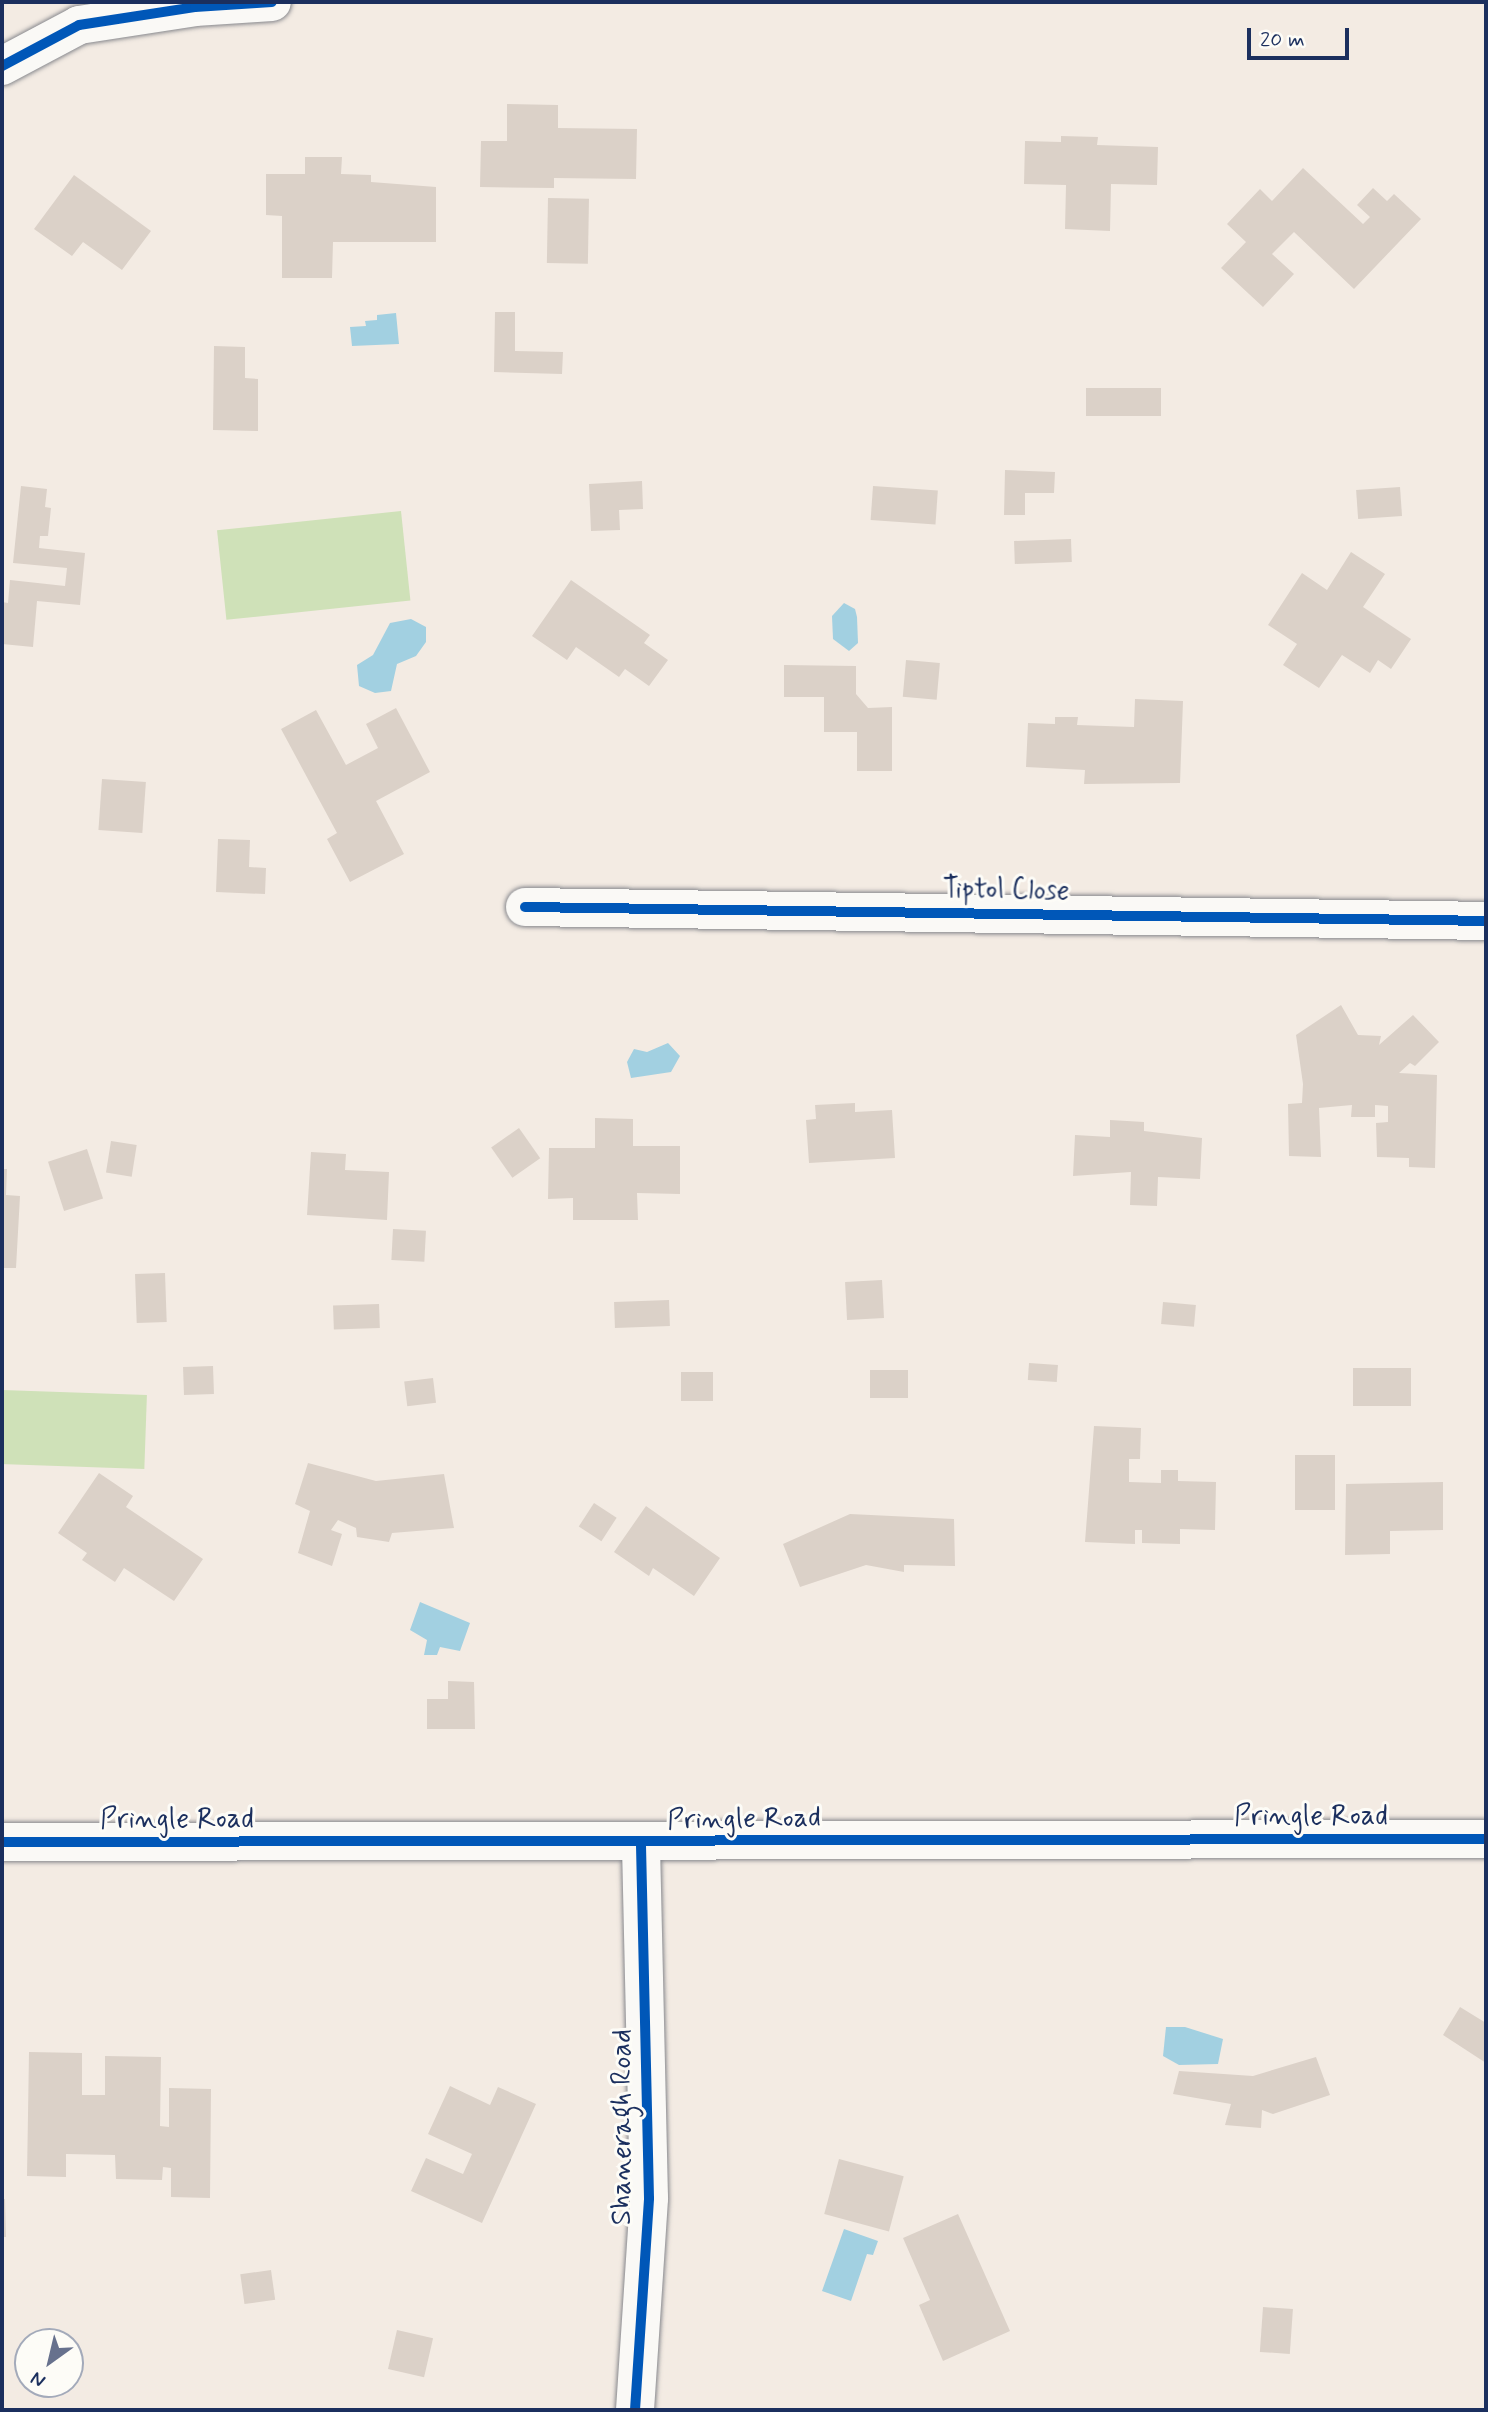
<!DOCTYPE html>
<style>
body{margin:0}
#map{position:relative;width:1488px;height:2412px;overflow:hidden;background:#f3ebe3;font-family:Mynerve,sans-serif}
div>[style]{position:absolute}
.green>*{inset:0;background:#cfe1b8;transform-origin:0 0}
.water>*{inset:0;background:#a2d0e1}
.building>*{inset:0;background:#dbd1c8;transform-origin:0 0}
.roads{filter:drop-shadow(0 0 2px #88898e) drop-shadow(0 0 2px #88898e)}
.street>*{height:38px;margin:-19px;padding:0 19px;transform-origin:19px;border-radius:19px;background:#faf9f6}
.secondary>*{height:38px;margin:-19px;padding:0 19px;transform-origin:19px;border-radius:19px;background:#faf9f6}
.cycleway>*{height:10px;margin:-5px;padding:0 5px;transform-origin:5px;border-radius:5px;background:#0057b8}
span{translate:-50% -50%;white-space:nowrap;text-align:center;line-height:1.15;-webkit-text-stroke:6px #fdfcf7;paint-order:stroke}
.street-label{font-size:28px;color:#1b2f5e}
.frame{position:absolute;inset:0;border:4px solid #1b2f5e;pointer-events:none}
.north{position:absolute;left:14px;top:2328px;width:70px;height:70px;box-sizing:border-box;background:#fdfcf7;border:2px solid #a3aaba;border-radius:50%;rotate:214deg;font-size:19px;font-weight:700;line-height:28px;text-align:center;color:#1b2f5e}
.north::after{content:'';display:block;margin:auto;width:24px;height:32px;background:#67718d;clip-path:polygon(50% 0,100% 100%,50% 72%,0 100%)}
.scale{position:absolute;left:1247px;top:28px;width:102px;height:32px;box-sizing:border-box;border:4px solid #1b2f5e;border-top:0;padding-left:9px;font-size:21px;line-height:24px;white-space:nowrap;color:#1b2f5e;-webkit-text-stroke:5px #fdfcf7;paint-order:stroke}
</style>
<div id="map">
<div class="green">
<i style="left:401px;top:511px;width:90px;height:185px;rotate:84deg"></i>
<i style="left:2px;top:1390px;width:145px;height:74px;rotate:2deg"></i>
</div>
<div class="water">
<i style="clip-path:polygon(396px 313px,399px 344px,352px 346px,350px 327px,366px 326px,365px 321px,377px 320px,377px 315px)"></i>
<i style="clip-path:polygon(844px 603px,855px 609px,857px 617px,858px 643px,849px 651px,833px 639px,832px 616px)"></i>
<i style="clip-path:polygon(411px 619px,426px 627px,426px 642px,416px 656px,397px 664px,391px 691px,375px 693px,359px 686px,357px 665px,373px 655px,390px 623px)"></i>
<i style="clip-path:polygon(668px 1043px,680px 1056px,671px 1072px,631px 1078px,627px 1062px,634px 1049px,647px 1052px)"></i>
<i style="clip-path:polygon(420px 1602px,470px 1623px,460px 1651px,440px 1647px,437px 1655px,424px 1655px,427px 1640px,410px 1630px)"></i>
<i style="clip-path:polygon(1166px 2027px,1185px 2027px,1223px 2039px,1218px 2064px,1179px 2065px,1163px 2056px)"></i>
<i style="clip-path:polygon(844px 2229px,878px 2241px,873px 2255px,867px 2254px,851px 2301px,822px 2291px)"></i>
</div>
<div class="building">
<i style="clip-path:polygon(507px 104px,558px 105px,558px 128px,637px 129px,636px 179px,554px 178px,554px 188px,480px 187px,481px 141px,507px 141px)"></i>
<i style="clip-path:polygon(1061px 136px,1098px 137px,1097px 145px,1158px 147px,1157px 185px,1111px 184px,1110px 231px,1065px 229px,1066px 185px,1024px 184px,1025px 141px,1061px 142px)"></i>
<i style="clip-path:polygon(305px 157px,342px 157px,341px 174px,371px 175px,371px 182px,436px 187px,436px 242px,333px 242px,332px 278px,282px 278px,282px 216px,266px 215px,266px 174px,305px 174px)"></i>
<i style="clip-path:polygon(1303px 168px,1363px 224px,1370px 217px,1357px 205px,1373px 188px,1387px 201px,1394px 194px,1421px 219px,1354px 289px,1294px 232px,1272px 254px,1294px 274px,1263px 307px,1221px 268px,1246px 242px,1227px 224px,1260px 189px,1272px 201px)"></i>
<i style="clip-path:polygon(74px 175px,151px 231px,122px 270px,83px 242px,72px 256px,34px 229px)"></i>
<i style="left:548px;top:198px;width:41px;height:65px;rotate:1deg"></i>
<i style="clip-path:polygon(495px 312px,515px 312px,515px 351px,563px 352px,562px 374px,494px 372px)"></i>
<i style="clip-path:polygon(214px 346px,245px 347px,245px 378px,258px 379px,258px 431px,213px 430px)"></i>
<i style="left:1086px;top:388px;width:75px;height:28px"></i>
<i style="clip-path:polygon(1005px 470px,1055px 472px,1054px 493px,1025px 493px,1025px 515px,1004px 515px)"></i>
<i style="clip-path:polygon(642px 481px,643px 509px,619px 510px,620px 530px,591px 531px,589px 484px)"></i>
<i style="clip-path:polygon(21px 486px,47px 489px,45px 507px,51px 508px,48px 536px,40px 536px,39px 548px,85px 553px,80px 605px,37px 601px,33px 647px,2px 644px,2px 602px,8px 603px,10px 580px,65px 586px,67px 568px,13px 563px)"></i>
<i style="left:873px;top:486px;width:65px;height:34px;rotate:4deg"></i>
<i style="left:1400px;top:487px;width:29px;height:44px;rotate:86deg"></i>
<i style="left:1071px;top:539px;width:23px;height:57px;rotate:88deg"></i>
<i style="clip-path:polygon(1351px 552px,1385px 574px,1363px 607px,1411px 639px,1391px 669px,1378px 660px,1370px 673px,1342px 655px,1319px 688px,1283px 665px,1297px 644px,1268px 625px,1302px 573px,1327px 590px)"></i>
<i style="clip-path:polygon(571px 580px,650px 635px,644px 643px,668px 660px,649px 686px,625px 669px,619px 677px,576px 647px,567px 660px,532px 636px)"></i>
<i style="left:906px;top:660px;width:34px;height:37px;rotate:5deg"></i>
<i style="clip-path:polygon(784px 665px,856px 666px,856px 694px,868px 708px,892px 707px,892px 771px,857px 771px,857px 732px,824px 732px,824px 697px,784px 697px)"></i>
<i style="clip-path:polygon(1135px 699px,1183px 701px,1180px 783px,1084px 784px,1085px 770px,1026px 767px,1028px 723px,1055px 724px,1055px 717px,1078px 717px,1077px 725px,1134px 727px)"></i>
<i style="clip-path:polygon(396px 708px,430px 772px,376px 801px,404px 854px,350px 882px,327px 839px,337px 833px,281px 729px,316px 710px,346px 765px,378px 748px,366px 724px)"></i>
<i style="left:102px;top:779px;width:44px;height:51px;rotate:4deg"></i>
<i style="clip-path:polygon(218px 839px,250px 840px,249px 867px,266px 868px,265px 894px,216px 892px)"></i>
<i style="clip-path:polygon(1341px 1005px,1358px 1035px,1381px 1036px,1379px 1045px,1413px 1015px,1439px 1042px,1415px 1066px,1410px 1063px,1399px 1073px,1437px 1075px,1435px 1168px,1409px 1167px,1409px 1158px,1377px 1157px,1376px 1123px,1388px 1122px,1388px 1106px,1375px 1105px,1375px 1117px,1351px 1117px,1352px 1105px,1319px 1108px,1321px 1157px,1289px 1156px,1288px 1104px,1302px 1103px,1303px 1084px,1296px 1035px)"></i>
<i style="clip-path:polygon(855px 1103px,855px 1112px,892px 1110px,895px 1158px,809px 1163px,806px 1120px,816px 1119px,815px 1105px)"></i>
<i style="clip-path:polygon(595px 1118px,633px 1119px,633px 1146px,680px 1146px,680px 1194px,637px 1193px,638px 1220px,573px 1220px,573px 1198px,548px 1199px,549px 1148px,595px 1148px)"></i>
<i style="clip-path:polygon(1110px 1120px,1144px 1122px,1144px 1131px,1202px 1138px,1200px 1179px,1158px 1177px,1157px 1206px,1130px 1205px,1131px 1172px,1073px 1176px,1075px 1135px,1110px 1137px)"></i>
<i style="left:519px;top:1128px;width:37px;height:34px;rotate:55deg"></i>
<i style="left:111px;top:1141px;width:26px;height:32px;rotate:9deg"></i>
<i style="left:87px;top:1149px;width:52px;height:41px;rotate:72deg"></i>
<i style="clip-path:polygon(311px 1152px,346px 1154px,345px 1170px,389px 1172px,387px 1220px,307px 1215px)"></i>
<i style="clip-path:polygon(2px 1169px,7px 1169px,6px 1195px,20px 1196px,16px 1268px,2px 1268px)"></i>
<i style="left:393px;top:1229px;width:33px;height:31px;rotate:3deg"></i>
<i style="left:165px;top:1273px;width:49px;height:30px;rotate:88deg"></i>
<i style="left:882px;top:1280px;width:38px;height:37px;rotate:87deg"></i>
<i style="left:669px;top:1300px;width:26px;height:55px;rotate:88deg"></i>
<i style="left:1163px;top:1302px;width:33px;height:22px;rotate:5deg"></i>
<i style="left:379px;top:1304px;width:24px;height:46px;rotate:88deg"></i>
<i style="left:1029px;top:1363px;width:29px;height:17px;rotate:4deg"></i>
<i style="left:213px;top:1366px;width:28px;height:30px;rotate:88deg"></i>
<i style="left:1353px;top:1368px;width:58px;height:38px"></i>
<i style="left:908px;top:1370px;width:28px;height:38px;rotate:90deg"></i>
<i style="left:681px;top:1372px;width:32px;height:29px"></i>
<i style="left:433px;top:1378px;width:25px;height:29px;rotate:83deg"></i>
<i style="clip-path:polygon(1094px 1426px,1141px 1428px,1140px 1459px,1129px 1459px,1129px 1482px,1161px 1483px,1161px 1470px,1178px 1470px,1178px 1481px,1216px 1482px,1215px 1530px,1180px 1529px,1180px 1544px,1142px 1543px,1142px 1530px,1135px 1530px,1135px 1544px,1085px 1542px)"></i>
<i style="left:1295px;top:1455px;width:40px;height:55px"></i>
<i style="clip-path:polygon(308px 1463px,376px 1481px,444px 1474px,454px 1528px,392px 1533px,389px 1542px,357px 1537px,356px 1528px,338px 1520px,331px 1530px,342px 1534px,332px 1566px,298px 1553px,310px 1511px,295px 1504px)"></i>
<i style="clip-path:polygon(99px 1473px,133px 1496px,126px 1507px,203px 1559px,174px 1601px,124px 1568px,115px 1582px,82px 1560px,87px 1553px,58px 1533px)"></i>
<i style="clip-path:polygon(1443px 1482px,1443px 1530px,1390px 1531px,1390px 1554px,1345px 1555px,1346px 1484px)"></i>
<i style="left:594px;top:1503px;width:27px;height:28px;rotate:33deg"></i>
<i style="clip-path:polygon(646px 1506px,720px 1558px,694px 1596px,653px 1568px,649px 1576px,614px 1552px)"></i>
<i style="clip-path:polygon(850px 1514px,954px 1519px,955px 1566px,904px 1565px,904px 1572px,866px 1565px,800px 1587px,783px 1544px)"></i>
<i style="clip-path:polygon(448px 1681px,474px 1682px,475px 1729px,427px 1729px,427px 1699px,448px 1699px)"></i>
<i style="clip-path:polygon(1460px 2007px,1486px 2023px,1486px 2063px,1443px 2035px)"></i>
<i style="clip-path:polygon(29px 2052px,82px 2053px,82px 2095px,105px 2095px,105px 2056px,161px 2057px,160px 2126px,169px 2127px,169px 2088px,211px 2089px,210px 2198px,171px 2197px,171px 2168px,163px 2167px,162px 2180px,116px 2179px,115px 2155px,66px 2154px,66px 2177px,27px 2176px)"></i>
<i style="clip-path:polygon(1316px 2057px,1330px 2095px,1273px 2114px,1262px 2110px,1261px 2128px,1225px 2125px,1231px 2104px,1173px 2094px,1179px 2071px,1253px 2076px)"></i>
<i style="clip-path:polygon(450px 2086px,490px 2105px,498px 2087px,536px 2104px,482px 2223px,411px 2191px,426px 2158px,463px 2174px,472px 2154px,428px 2134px)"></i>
<i style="left:839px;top:2159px;width:67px;height:57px;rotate:15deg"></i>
<i style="clip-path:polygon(2px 2199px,5px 2199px,6px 2237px,2px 2237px)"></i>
<i style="clip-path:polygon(958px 2214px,1010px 2331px,943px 2361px,919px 2305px,930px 2300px,903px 2238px)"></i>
<i style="left:271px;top:2270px;width:30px;height:31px;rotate:82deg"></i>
<i style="left:1263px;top:2307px;width:30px;height:45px;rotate:4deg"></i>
<i style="left:397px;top:2330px;width:37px;height:40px;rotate:13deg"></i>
</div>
<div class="roads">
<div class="street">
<i style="left:2px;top:66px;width:87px;rotate:-28deg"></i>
<i style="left:79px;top:25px;width:117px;rotate:-8.8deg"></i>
<i style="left:195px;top:7px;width:77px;rotate:-3.7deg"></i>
<i style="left:525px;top:907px;width:961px;rotate:0.83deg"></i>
<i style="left:635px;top:2410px;width:212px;rotate:-86.2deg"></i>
<i style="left:649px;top:2198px;width:354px;rotate:-91.3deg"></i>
</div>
<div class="secondary">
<i style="left:2px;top:1842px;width:1484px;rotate:-0.12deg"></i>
</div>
</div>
<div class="cycleway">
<i style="left:2px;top:66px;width:87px;rotate:-28deg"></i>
<i style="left:79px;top:25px;width:117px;rotate:-8.8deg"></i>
<i style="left:195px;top:7px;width:77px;rotate:-3.7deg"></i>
<i style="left:525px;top:907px;width:961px;rotate:0.83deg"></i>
<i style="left:2px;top:1842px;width:1484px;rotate:-0.12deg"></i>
<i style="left:635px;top:2410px;width:212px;rotate:-86.2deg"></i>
<i style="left:649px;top:2198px;width:354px;rotate:-91.3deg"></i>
</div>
<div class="street-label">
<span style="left:1006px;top:891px;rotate:1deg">Tiptol Close</span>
<span style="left:1311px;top:1817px">Pringle Road</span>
<span style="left:177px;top:1820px">Pringle Road</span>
<span style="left:744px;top:1820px;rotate:-1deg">Pringle Road</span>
<span style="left:623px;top:2127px;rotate:-90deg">Shaneragh Road</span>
</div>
<div class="frame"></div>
<div class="north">N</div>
<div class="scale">20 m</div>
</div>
